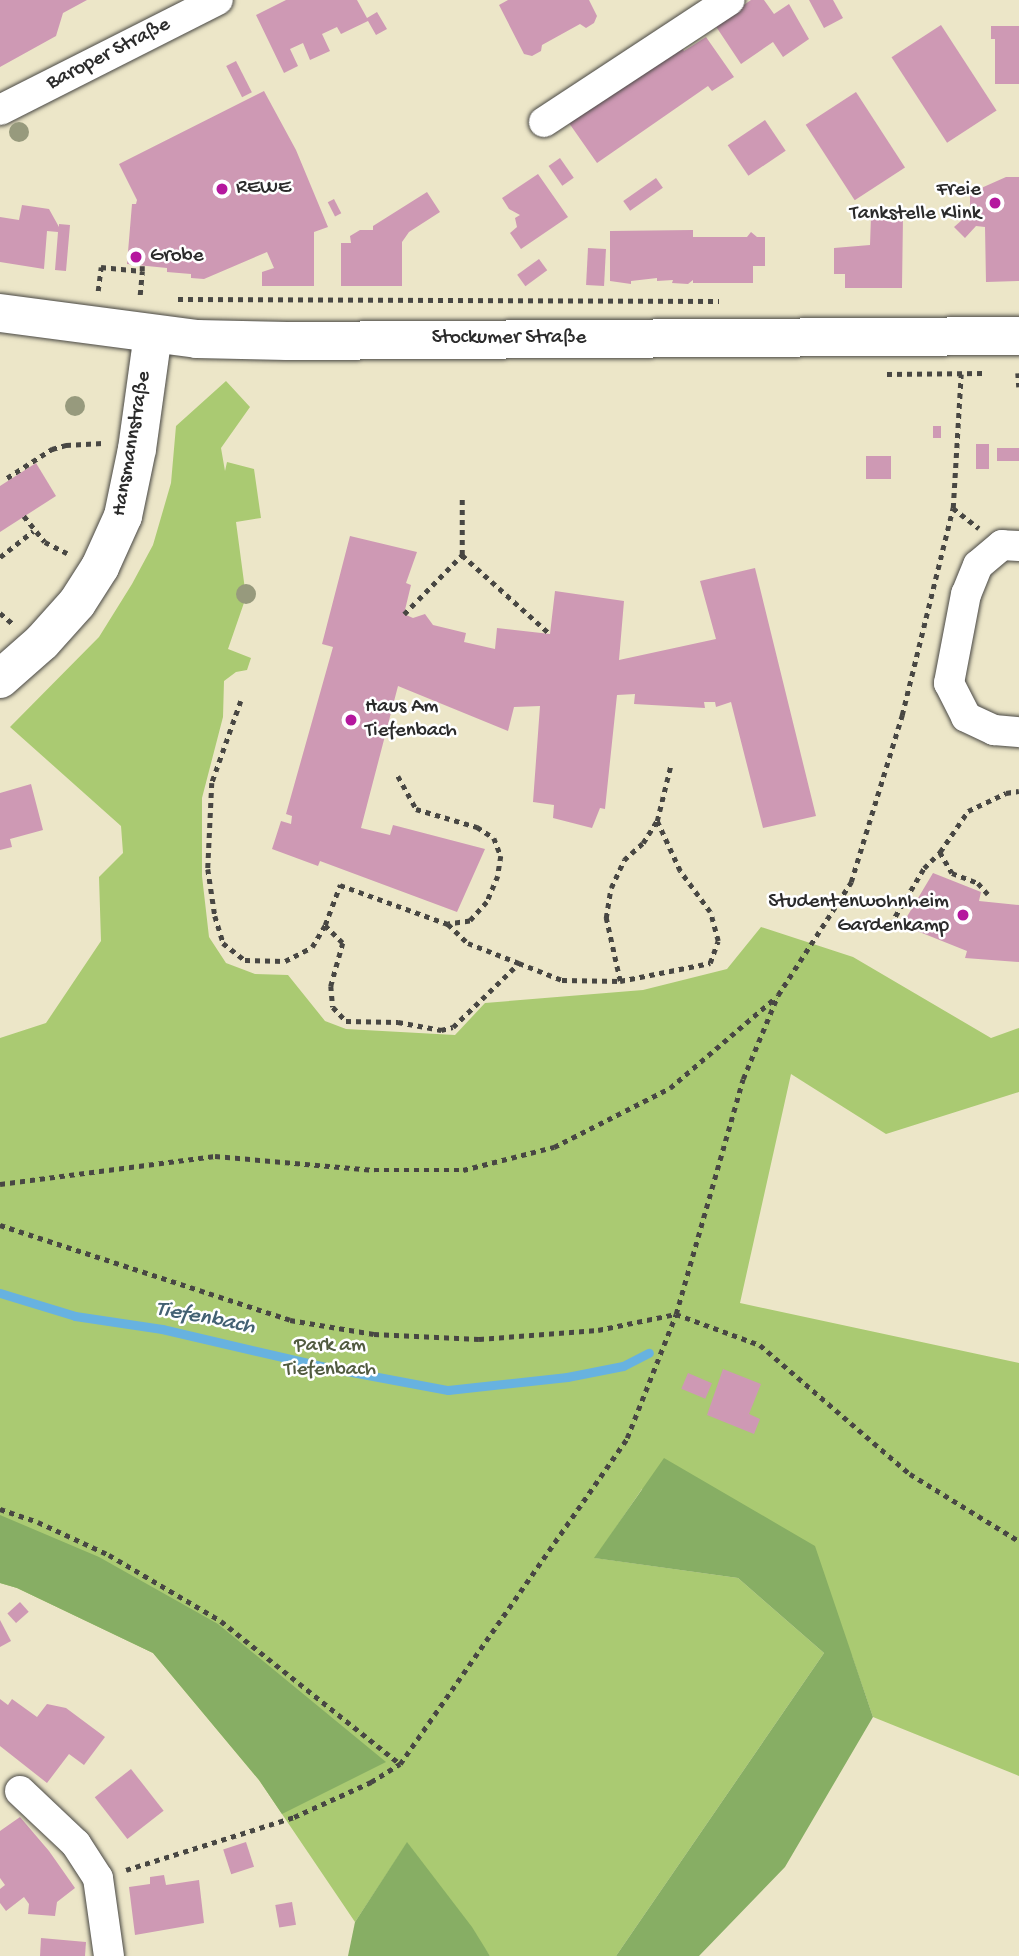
<!DOCTYPE html>
<meta charset="utf-8">
<style>
body{margin:0}
#map{position:relative;width:1019px;height:1956px;overflow:hidden;background:#ece6c8;font-family:"Gochi Hand",sans-serif}
div>[style]{position:absolute}
.green>*{inset:0;background:#aaca72}
.forest>*{inset:0;background:#87ae64}
.stream>*{height:9px;margin:-4.5px;padding:0 4.5px;transform-origin:4.5px;border-radius:4.5px;background:#67b2e0}
.building>*{inset:0;background:#ce99b4;transform-origin:0 0}
.path>*{height:4.5px;margin-top:-2.25px;transform-origin:0;background:repeating-linear-gradient(90deg,#484743 0 5px,transparent 0 10px)}
.roads{filter:drop-shadow(0 0 2px #484743) drop-shadow(0 0 2px #484743)}
.minor>*{height:30px;margin:-15px;padding:0 15px;transform-origin:15px;border-radius:15px;background:#fff}
.major>*{height:38px;margin:-19px;padding:0 19px;transform-origin:19px;border-radius:19px;background:#fff}
.trees>*{width:20px;height:20px;margin:-10px;border-radius:50%;background:#979a7d}
.dots>*{width:19px;height:19px;translate:-50% -50%;box-sizing:border-box;border:4px solid #fff;border-radius:50%}
span{translate:-50% -50%;white-space:nowrap;text-align:center;line-height:1.15;-webkit-text-stroke:5px #fff;paint-order:stroke}
.street-label{font-size:21px;color:#2b2b2b}
.poi-label{font-size:21px;color:#2b2b2b}
.left{translate:0 -50%;text-align:left}
.right{translate:-100% -50%;text-align:right}
.park-label{font-size:21px;color:#515b40}
.water-label{font-size:23px;color:#436173;font-style:italic}
</style>
<div id="map">
<div class="green">
<i style="clip-path:polygon(226px 381px,250px 407px,221px 448px,225px 471px,227px 462px,254px 469px,261px 518px,236px 522px,246px 597px,228px 649px,251px 658px,247px 670px,236px 672px,224px 681px,223px 717px,202px 798px,202px 876px,209px 937px,226px 963px,255px 974px,288px 975px,325px 1021px,346px 1029px,455px 1035px,485px 1003px,643px 990px,727px 969px,761px 927px,853px 957px,991px 1038px,1019px 1028px,1019px 1092px,886px 1134px,791px 1074px,740px 1303px,1019px 1363px,1019px 1776px,873px 1717px,852px 1656px,642px 1489px,595px 1558px,738px 1578px,824px 1653px,616px 1956px,490px 1956px,407px 1843px,355px 1922px,259px 1780px,153px 1653px,17px 1588px,0 1583px,0 1038px,46px 1023px,101px 941px,99px 877px,123px 853px,121px 826px,10px 727px,99px 637px,132px 584px,153px 545px,171px 483px,176px 426px)"></i>
</div>
<div class="forest">
<i style="clip-path:polygon(664px 1458px,815px 1546px,873px 1717px,785px 1867px,699px 1956px,616px 1956px,824px 1653px,738px 1578px,594px 1558px)"></i>
<i style="clip-path:polygon(0 1515px,99px 1557px,218px 1624px,386px 1762px,282px 1814px,259px 1780px,153px 1653px,17px 1588px,0 1583px)"></i>
<i style="clip-path:polygon(407px 1842px,472px 1927px,490px 1956px,348px 1956px,355px 1922px)"></i>
</div>
<div class="stream">
<i style="left:0;top:1293px;width:78px;rotate:17deg"></i>
<i style="left:75px;top:1316px;width:88px;rotate:8.5deg"></i>
<i style="left:162px;top:1329px;width:172px;rotate:13.1deg"></i>
<i style="left:330px;top:1368px;width:120px;rotate:10.6deg"></i>
<i style="left:448px;top:1390px;width:120px;rotate:-6.2deg"></i>
<i style="left:567px;top:1377px;width:57px;rotate:-11.1deg"></i>
<i style="left:623px;top:1366px;width:29px;rotate:-27deg"></i>
</div>
<div class="building">
<i style="clip-path:polygon(0 0,87px 0,63px 13px,56px 36px,0 67px)"></i>
<i style="clip-path:polygon(286px 0,357px 0,367px 18px,377px 12px,387px 29px,376px 35px,368px 21px,341px 34px,337px 27px,322px 34px,330px 51px,310px 60px,303px 43px,290px 49px,298px 66px,284px 73px,256px 15px)"></i>
<i style="clip-path:polygon(508px 0,589px 0,597px 16px,594px 23px,586px 28px,580px 24px,542px 45px,541px 51px,532px 56px,524px 54px,499px 5px)"></i>
<i style="clip-path:polygon(751px 0,764px 0,774px 14px,789px 4px,809px 39px,783px 57px,773px 42px,741px 64px,715px 25px)"></i>
<i style="clip-path:polygon(809px 0,833px 0,843px 18px,824px 28px)"></i>
<i style="left:941px;top:25px;width:102px;height:59px;rotate:57deg"></i>
<i style="clip-path:polygon(991px 26px,1019px 26px,1019px 84px,995px 84px,995px 39px,991px 39px)"></i>
<i style="clip-path:polygon(706px 37px,734px 77px,712px 91px,708px 86px,597px 163px,569px 123px,680px 45px,684px 51px)"></i>
<i style="left:236px;top:61px;width:35px;height:11px;rotate:63deg"></i>
<i style="clip-path:polygon(264px 91px,296px 150px,328px 227px,314px 232px,314px 286px,262px 286px,262px 272px,274px 268px,267px 252px,204px 279px,191px 278px,191px 274px,167px 272px,167px 268px,127px 264px,132px 204px,136px 204px,137px 200px,119px 164px)"></i>
<i style="left:856px;top:92px;width:90px;height:60px;rotate:57deg"></i>
<i style="left:765px;top:120px;width:37px;height:45px;rotate:56deg"></i>
<i style="left:560px;top:158px;width:24px;height:14px;rotate:55deg"></i>
<i style="clip-path:polygon(538px 174px,568px 217px,521px 249px,510px 233px,517px 227px,515px 218px,520px 215px,509px 209px,502px 198px)"></i>
<i style="clip-path:polygon(1006px 177px,1019px 177px,1019px 281px,986px 282px,985px 227px,976px 226px,965px 238px,954px 227px,970px 213px,970px 193px)"></i>
<i style="left:656px;top:178px;width:12px;height:40px;rotate:55deg"></i>
<i style="clip-path:polygon(427px 192px,440px 212px,409px 232px,402px 242px,402px 286px,341px 286px,341px 243px,351px 243px,350px 236px,360px 230px,373px 230px,373px 226px)"></i>
<i style="left:334px;top:199px;width:16px;height:7px;rotate:63deg"></i>
<i style="clip-path:polygon(22px 205px,49px 209px,59px 227px,59px 224px,70px 225px,66px 271px,55px 270px,58px 232px,47px 231px,44px 269px,0 262px,0 217px,19px 220px)"></i>
<i style="clip-path:polygon(871px 216px,903px 217px,902px 288px,845px 288px,845px 274px,834px 274px,834px 248px,870px 245px)"></i>
<i style="clip-path:polygon(693px 230px,693px 237px,747px 237px,751px 232px,757px 237px,765px 237px,765px 266px,753px 266px,753px 283px,693px 283px,693px 280px,688px 284px,672px 283px,673px 280px,657px 281px,657px 278px,631px 281px,631px 284px,610px 281px,610px 231px)"></i>
<i style="left:588px;top:248px;width:18px;height:37px;rotate:3deg"></i>
<i style="left:539px;top:259px;width:14px;height:27px;rotate:54deg"></i>
<i style="left:933px;top:426px;width:8px;height:12px"></i>
<i style="left:976px;top:444px;width:13px;height:25px"></i>
<i style="left:997px;top:448px;width:22px;height:13px"></i>
<i style="left:866px;top:456px;width:25px;height:23px"></i>
<i style="clip-path:polygon(36px 463px,56px 496px,0 532px,0 486px)"></i>
<i style="clip-path:polygon(350px 536px,417px 552px,406px 583px,411px 585px,404px 614px,413px 618px,425px 614px,433px 625px,466px 633px,464px 642px,495px 649px,497px 628px,550px 634px,555px 591px,624px 601px,619px 660px,716px 639px,700px 581px,755px 568px,816px 816px,763px 828px,731px 702px,716px 707px,715px 702px,704px 702px,705px 708px,634px 704px,635px 694px,617px 695px,605px 809px,600px 808px,592px 828px,553px 818px,554px 805px,533px 802px,540px 706px,514px 707px,508px 731px,398px 686px,361px 828px,390px 835px,393px 825px,485px 849px,457px 912px,320px 861px,318px 866px,272px 849px,281px 821px,291px 824px,292px 816px,286px 814px,333px 647px,322px 644px)"></i>
<i style="clip-path:polygon(31px 784px,43px 830px,10px 839px,12px 847px,0 850px,0 793px)"></i>
<i style="clip-path:polygon(933px 873px,981px 892px,979px 901px,1019px 905px,1019px 962px,965px 958px,967px 951px,902px 925px)"></i>
<i style="clip-path:polygon(723px 1369px,761px 1384px,749px 1414px,760px 1419px,754px 1434px,707px 1415px)"></i>
<i style="left:688px;top:1373px;width:26px;height:17px;rotate:23deg"></i>
<i style="left:20px;top:1602px;width:13px;height:17px;rotate:48deg"></i>
<i style="clip-path:polygon(0 1620px,11px 1641px,0 1647px)"></i>
<i style="clip-path:polygon(0 1699px,8px 1705px,12px 1699px,37px 1717px,47px 1704px,66px 1708px,105px 1737px,84px 1765px,69px 1754px,47px 1783px,0 1746px)"></i>
<i style="left:131px;top:1769px;width:53px;height:46px;rotate:52deg"></i>
<i style="clip-path:polygon(20px 1817px,49px 1851px,75px 1888px,57px 1902px,55px 1916px,28px 1914px,29px 1904px,24px 1897px,6px 1911px,0 1903px,0 1889px,5px 1885px,0 1878px,0 1831px)"></i>
<i style="left:246px;top:1842px;width:26px;height:24px;rotate:72deg"></i>
<i style="clip-path:polygon(164px 1875px,166px 1885px,199px 1880px,204px 1923px,135px 1935px,129px 1887px,150px 1884px,150px 1877px)"></i>
<i style="left:292px;top:1902px;width:23px;height:17px;rotate:80deg"></i>
<i style="clip-path:polygon(41px 1938px,86px 1942px,85px 1956px,40px 1956px)"></i>
</div>
<div class="path">
<i style="left:98px;top:291px;width:24px;rotate:-83deg"></i>
<i style="left:101px;top:267px;width:41px;rotate:5.6deg"></i>
<i style="left:142px;top:271px;width:5px;rotate:-90deg"></i>
<i style="left:140px;top:295px;width:24px;rotate:-85deg"></i>
<i style="left:178px;top:299px;width:541px;rotate:0.21deg"></i>
<i style="left:1018px;top:373px;width:14px;rotate:86deg"></i>
<i style="left:887px;top:374px;width:96px;rotate:-0.6deg"></i>
<i style="left:7px;top:478px;width:54px;rotate:-32.8deg"></i>
<i style="left:52px;top:449px;width:15px;rotate:-16deg"></i>
<i style="left:66px;top:445px;width:37px;rotate:-3deg"></i>
<i style="left:953px;top:508px;width:33px;rotate:38deg"></i>
<i style="left:24px;top:516px;width:33px;rotate:51deg"></i>
<i style="left:45px;top:542px;width:25px;rotate:27deg"></i>
<i style="left:462px;top:555px;width:118px;rotate:41.9deg"></i>
<i style="left:0;top:557px;width:42px;rotate:-38.2deg"></i>
<i style="left:0;top:613px;width:16px;rotate:40deg"></i>
<i style="left:404px;top:614px;width:83px;rotate:-45.5deg"></i>
<i style="left:462px;top:555px;width:59px;rotate:-90deg"></i>
<i style="left:241px;top:701px;width:87px;rotate:109.5deg"></i>
<i style="left:212px;top:783px;width:86px;rotate:92.7deg"></i>
<i style="left:208px;top:869px;width:48px;rotate:81.5deg"></i>
<i style="left:215px;top:916px;width:28px;rotate:73deg"></i>
<i style="left:223px;top:943px;width:28px;rotate:38deg"></i>
<i style="left:245px;top:960px;width:40px;rotate:1.4deg"></i>
<i style="left:285px;top:961px;width:30px;rotate:-27deg"></i>
<i style="left:312px;top:947px;width:26px;rotate:-59deg"></i>
<i style="left:325px;top:925px;width:43px;rotate:-69.4deg"></i>
<i style="left:340px;top:885px;width:115px;rotate:19.9deg"></i>
<i style="left:398px;top:776px;width:38px;rotate:61deg"></i>
<i style="left:416px;top:809px;width:64px;rotate:16.4deg"></i>
<i style="left:477px;top:827px;width:20px;rotate:33deg"></i>
<i style="left:494px;top:838px;width:19px;rotate:69deg"></i>
<i style="left:501px;top:856px;width:20px;rotate:99deg"></i>
<i style="left:498px;top:876px;width:28px;rotate:113deg"></i>
<i style="left:487px;top:902px;width:25px;rotate:132deg"></i>
<i style="left:470px;top:921px;width:22px;rotate:172deg"></i>
<i style="left:448px;top:924px;width:28px;rotate:44deg"></i>
<i style="left:468px;top:943px;width:55px;rotate:21.4deg"></i>
<i style="left:940px;top:852px;width:24px;rotate:60deg"></i>
<i style="left:952px;top:873px;width:28px;rotate:21deg"></i>
<i style="left:978px;top:883px;width:15px;rotate:48deg"></i>
<i style="left:325px;top:925px;width:25px;rotate:45deg"></i>
<i style="left:343px;top:943px;width:45px;rotate:105.6deg"></i>
<i style="left:331px;top:986px;width:21px;rotate:85deg"></i>
<i style="left:333px;top:1007px;width:19px;rotate:47deg"></i>
<i style="left:346px;top:1021px;width:52px;rotate:1.1deg"></i>
<i style="left:398px;top:1022px;width:44px;rotate:10.5deg"></i>
<i style="left:441px;top:1030px;width:12px;rotate:-14deg"></i>
<i style="left:453px;top:1027px;width:92px;rotate:-44.1deg"></i>
<i style="left:519px;top:963px;width:46px;rotate:21.6deg"></i>
<i style="left:562px;top:980px;width:58px;rotate:1deg"></i>
<i style="left:620px;top:981px;width:92px;rotate:-11.3deg"></i>
<i style="left:710px;top:963px;width:23px;rotate:-70deg"></i>
<i style="left:718px;top:941px;width:30px;rotate:-105deg"></i>
<i style="left:710px;top:912px;width:51px;rotate:-126.2deg"></i>
<i style="left:680px;top:871px;width:55px;rotate:-114.7deg"></i>
<i style="left:657px;top:821px;width:59px;rotate:-76.2deg"></i>
<i style="left:890px;top:925px;width:66px;rotate:-59.2deg"></i>
<i style="left:924px;top:868px;width:23px;rotate:-45deg"></i>
<i style="left:940px;top:852px;width:50px;rotate:-55.7deg"></i>
<i style="left:968px;top:811px;width:42px;rotate:-25.3deg"></i>
<i style="left:1006px;top:793px;width:13px;rotate:-9deg"></i>
<i style="left:620px;top:981px;width:65px;rotate:-102.5deg"></i>
<i style="left:606px;top:918px;width:30px;rotate:-81deg"></i>
<i style="left:611px;top:888px;width:31px;rotate:-65deg"></i>
<i style="left:624px;top:860px;width:25px;rotate:-42deg"></i>
<i style="left:643px;top:843px;width:26px;rotate:-58deg"></i>
<i style="left:0;top:1184px;width:217px;rotate:-7.4deg"></i>
<i style="left:215px;top:1156px;width:160px;rotate:5deg"></i>
<i style="left:374px;top:1170px;width:89px"></i>
<i style="left:463px;top:1170px;width:94px;rotate:-14.2deg"></i>
<i style="left:554px;top:1147px;width:130px;rotate:-27deg"></i>
<i style="left:670px;top:1088px;width:140px;rotate:-40.6deg"></i>
<i style="left:0;top:1225px;width:305px;rotate:18.1deg"></i>
<i style="left:290px;top:1320px;width:85px;rotate:9.5deg"></i>
<i style="left:374px;top:1334px;width:105px;rotate:2.7deg"></i>
<i style="left:479px;top:1339px;width:119px;rotate:-4.3deg"></i>
<i style="left:598px;top:1330px;width:80px;rotate:-11.6deg"></i>
<i style="left:676px;top:1314px;width:90px;rotate:20.3deg"></i>
<i style="left:760px;top:1345px;width:198px;rotate:40.7deg"></i>
<i style="left:910px;top:1474px;width:128px;rotate:31.6deg"></i>
<i style="left:0;top:1509px;width:40px;rotate:18.9deg"></i>
<i style="left:38px;top:1522px;width:78px;rotate:24.9deg"></i>
<i style="left:109px;top:1555px;width:130px;rotate:30.5deg"></i>
<i style="left:221px;top:1621px;width:229px;rotate:38.6deg"></i>
<i style="left:126px;top:1870px;width:176px;rotate:-17.5deg"></i>
<i style="left:294px;top:1817px;width:85px;rotate:-24.4deg"></i>
<i style="left:371px;top:1782px;width:34px;rotate:-32deg"></i>
<i style="left:400px;top:1764px;width:397px;rotate:-55.1deg"></i>
<i style="left:627px;top:1438px;width:133px;rotate:-68.4deg"></i>
<i style="left:676px;top:1314px;width:244px;rotate:-74.1deg"></i>
<i style="left:743px;top:1079px;width:91px;rotate:-67.4deg"></i>
<i style="left:778px;top:995px;width:135px;rotate:-57.1deg"></i>
<i style="left:851px;top:882px;width:175px;rotate:-73deg"></i>
<i style="left:902px;top:715px;width:213px;rotate:-76.2deg"></i>
<i style="left:953px;top:508px;width:134px;rotate:-86.6deg"></i>
</div>
<div class="roads">
<div class="minor">
<i style="left:0;top:110px;width:244px;rotate:-26.8deg"></i>
<i style="left:544px;top:122px;width:222px;rotate:-33.3deg"></i>
<i style="left:1019px;top:546px;width:17px;rotate:-177deg"></i>
<i style="left:1002px;top:545px;width:31px;rotate:140deg"></i>
<i style="left:978px;top:565px;width:31px;rotate:112deg"></i>
<i style="left:966px;top:594px;width:91px;rotate:100.8deg"></i>
<i style="left:949px;top:683px;width:38px;rotate:63deg"></i>
<i style="left:966px;top:717px;width:31px;rotate:25deg"></i>
<i style="left:994px;top:730px;width:25px;rotate:5deg"></i>
<i style="left:20px;top:1791px;width:77px;rotate:43.4deg"></i>
<i style="left:76px;top:1844px;width:40px;rotate:57.1deg"></i>
<i style="left:98px;top:1878px;width:79px;rotate:82deg"></i>
</div>
<div class="major">
<i style="left:0;top:313px;width:199px;rotate:7.5deg"></i>
<i style="left:197px;top:339px;width:90px;rotate:1.3deg"></i>
<i style="left:287px;top:341px;width:732px;rotate:-0.39deg"></i>
<i style="left:0;top:679px;width:56px;rotate:-41.4deg"></i>
<i style="left:42px;top:642px;width:52px;rotate:-48.1deg"></i>
<i style="left:77px;top:603px;width:43px;rotate:-57.4deg"></i>
<i style="left:100px;top:567px;width:56px;rotate:-65.7deg"></i>
<i style="left:123px;top:516px;width:68px;rotate:-78.2deg"></i>
<i style="left:137px;top:449px;width:116px;rotate:-82.1deg"></i>
</div>
</div>
<div class="trees">
<i style="left:19px;top:132px"></i>
<i style="left:75px;top:406px"></i>
<i style="left:246px;top:594px"></i>
</div>
<div class="dots">
<i style="left:222px;top:189px;background:#b5179e"></i>
<i style="left:995px;top:203px;background:#b5179e"></i>
<i style="left:136px;top:257px;background:#b5179e"></i>
<i style="left:351px;top:720px;background:#b5179e"></i>
<i style="left:963px;top:915px;background:#b5179e"></i>
</div>
<div class="street-label">
<span style="left:109px;top:55px;rotate:-27deg">Baroper Straße</span>
<span style="left:509px;top:339px">Stockumer Straße</span>
<span style="left:133px;top:444px;rotate:-80deg">Hansmannstraße</span>
</div>
<div class="poi-label">
<span class="left" style="left:236px;top:189px">REWE</span>
<span class="right" style="left:981px;top:203px">Freie<br>Tankstelle Klink</span>
<span class="left" style="left:150px;top:257px">Grobe</span>
<span class="left" style="left:365px;top:720px">Haus Am<br>Tiefenbach</span>
<span class="right" style="left:949px;top:915px">Studentenwohnheim<br>Gardenkamp</span>
</div>
<div class="park-label">
<span style="left:330px;top:1359px">Park am<br>Tiefenbach</span>
</div>
<div class="water-label">
<span style="left:205px;top:1319px;rotate:11deg">Tiefenbach</span>
</div>
</div>
